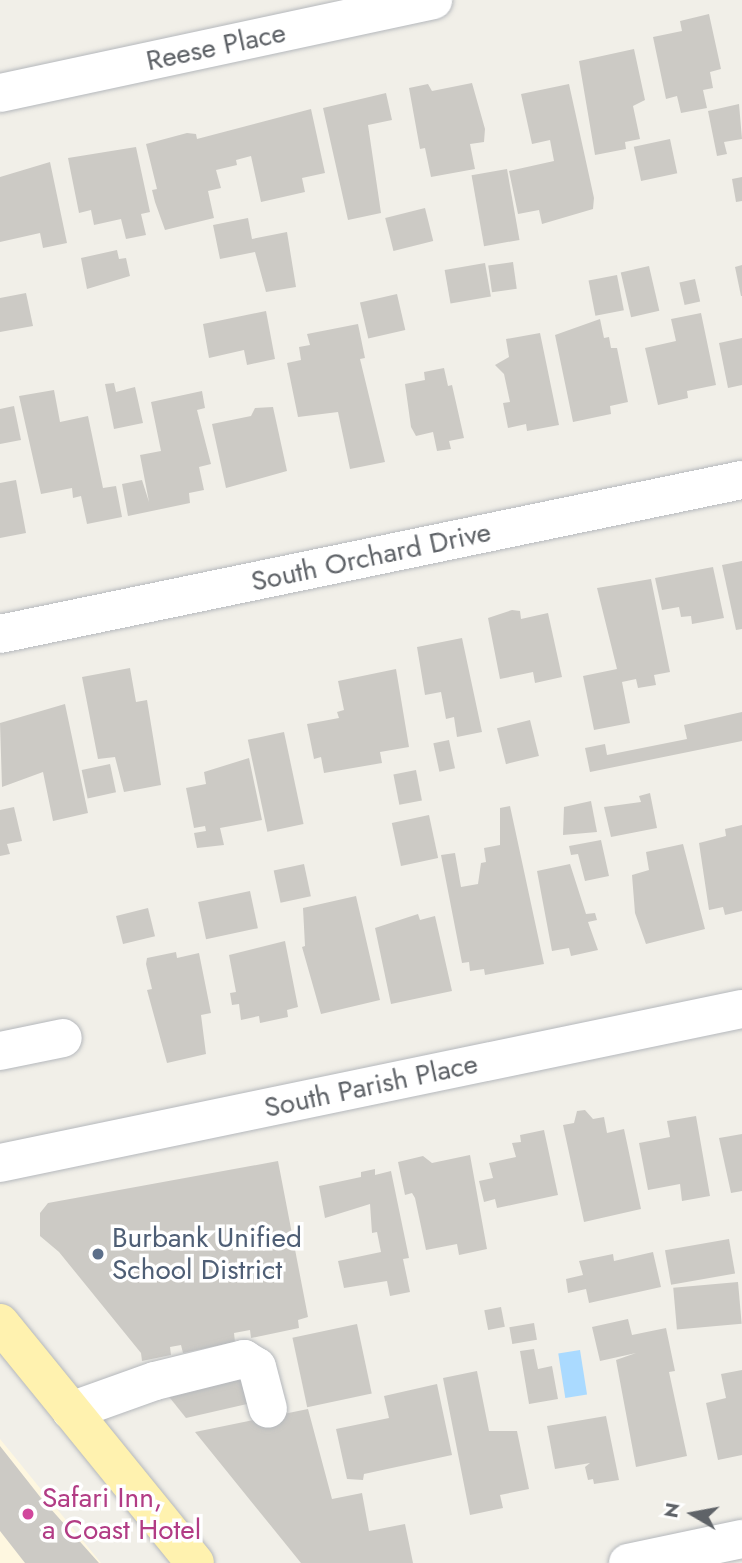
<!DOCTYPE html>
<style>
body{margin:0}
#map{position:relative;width:742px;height:1563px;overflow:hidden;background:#f1efe8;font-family:Jost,sans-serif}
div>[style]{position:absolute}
.commercial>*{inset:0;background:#fef7e0}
.water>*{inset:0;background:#aadaff;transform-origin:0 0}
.building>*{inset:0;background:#cccac5;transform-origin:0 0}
.roads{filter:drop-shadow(0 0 2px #b5b8bc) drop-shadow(0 0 2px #b5b8bc)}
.minor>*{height:38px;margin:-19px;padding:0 19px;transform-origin:19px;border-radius:19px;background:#fff}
.major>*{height:38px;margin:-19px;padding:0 19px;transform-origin:19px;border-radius:19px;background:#fff2af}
.dots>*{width:19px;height:19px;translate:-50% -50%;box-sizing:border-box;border:4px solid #fff;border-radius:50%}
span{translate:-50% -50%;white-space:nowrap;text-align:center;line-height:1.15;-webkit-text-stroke:7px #fff;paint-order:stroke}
.street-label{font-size:28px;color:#5f6368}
.service-label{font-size:28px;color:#4e5e75}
.left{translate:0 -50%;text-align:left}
.hotel-label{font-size:28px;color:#b23c85}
.north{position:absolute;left:658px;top:1479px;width:70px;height:70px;-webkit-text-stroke:5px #fff;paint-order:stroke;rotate:280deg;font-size:19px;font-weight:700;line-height:28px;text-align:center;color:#5f6368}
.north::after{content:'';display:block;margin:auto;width:24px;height:32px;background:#5f6368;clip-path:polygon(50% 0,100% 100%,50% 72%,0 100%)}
</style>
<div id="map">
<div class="commercial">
<i style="clip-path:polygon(0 1439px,101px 1563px,0 1563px)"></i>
</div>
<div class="water">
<i style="left:580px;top:1350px;width:45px;height:22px;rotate:81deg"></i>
</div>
<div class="building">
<i style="clip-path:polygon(709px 14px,721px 69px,710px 72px,713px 88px,703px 90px,707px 108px,681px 113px,677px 96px,666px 99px,653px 37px,682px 31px,680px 21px)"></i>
<i style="clip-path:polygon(634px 49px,645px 100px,633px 106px,640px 139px,625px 142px,626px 149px,595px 155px,579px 61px)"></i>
<i style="clip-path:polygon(472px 83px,485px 129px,484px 142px,470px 144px,475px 169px,431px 177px,425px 148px,420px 149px,409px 88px,428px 84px,432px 91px)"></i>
<i style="clip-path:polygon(569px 84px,594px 198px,593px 209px,542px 224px,539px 210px,518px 214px,509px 171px,554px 161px,550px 140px,532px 144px,521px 94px)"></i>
<i style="clip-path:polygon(386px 93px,392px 120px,368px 125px,381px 213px,348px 220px,323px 108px)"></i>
<i style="clip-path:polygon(739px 104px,742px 139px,724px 142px,727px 154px,717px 156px,708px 111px)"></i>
<i style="clip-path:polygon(311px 109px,325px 173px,302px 178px,305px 192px,261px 202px,251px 156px,236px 160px,237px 165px,216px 170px,221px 188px,208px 191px,214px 218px,165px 230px,155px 202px,152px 190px,157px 189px,146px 144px,187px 133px,196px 134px,197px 139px)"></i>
<i style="left:670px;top:139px;width:35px;height:37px;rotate:78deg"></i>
<i style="clip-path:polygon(136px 147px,150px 212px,141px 214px,146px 235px,126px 239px,121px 219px,94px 225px,91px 210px,79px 213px,68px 158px)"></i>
<i style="clip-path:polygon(50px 162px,67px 243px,43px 248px,40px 233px,0 242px,0 177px)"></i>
<i style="left:507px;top:169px;width:72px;height:36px;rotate:80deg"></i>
<i style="clip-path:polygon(742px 177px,742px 201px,736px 202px,732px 179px)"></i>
<i style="left:425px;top:208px;width:34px;height:41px;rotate:76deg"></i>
<i style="clip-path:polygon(248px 218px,252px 239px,287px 232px,296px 287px,266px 292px,255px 252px,220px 259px,213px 225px)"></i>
<i style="clip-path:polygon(117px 250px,119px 259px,126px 258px,130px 276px,87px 289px,81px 258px)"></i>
<i style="left:513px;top:262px;width:27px;height:25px;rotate:82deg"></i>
<i style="left:485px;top:263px;width:34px;height:41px;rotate:80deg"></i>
<i style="clip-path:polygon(742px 265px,742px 296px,741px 296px,735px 267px)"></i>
<i style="left:649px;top:266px;width:46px;height:29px;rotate:77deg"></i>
<i style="left:617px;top:275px;width:36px;height:29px;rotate:79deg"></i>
<i style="left:695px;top:279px;width:23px;height:16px;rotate:77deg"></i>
<i style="clip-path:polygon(26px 293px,33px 326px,0 332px,0 298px)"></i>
<i style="left:397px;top:294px;width:37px;height:38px;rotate:77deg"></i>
<i style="clip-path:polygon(266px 311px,275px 359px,247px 365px,244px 350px,209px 358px,203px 324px)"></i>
<i style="clip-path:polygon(701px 313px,716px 385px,687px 391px,688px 398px,658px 405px,645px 348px,676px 341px,671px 319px)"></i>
<i style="clip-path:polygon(600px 319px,604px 338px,609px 337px,611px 348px,617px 348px,628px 402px,610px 406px,611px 414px,573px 422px,555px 335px)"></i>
<i style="clip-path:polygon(358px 324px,365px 358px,360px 359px,385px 462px,350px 469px,338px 412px,298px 417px,287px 363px,301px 360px,299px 347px,310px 345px,307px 334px)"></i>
<i style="clip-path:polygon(540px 333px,559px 425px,527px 431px,526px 424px,508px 428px,503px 403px,510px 402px,504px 374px,495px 365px,509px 357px,506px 339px)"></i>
<i style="clip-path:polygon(742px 338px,742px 385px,728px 388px,719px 343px)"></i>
<i style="clip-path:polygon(444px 368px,448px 386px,452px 385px,464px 438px,449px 441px,451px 449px,437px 451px,433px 432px,416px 436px,411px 427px,405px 384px,425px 380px,424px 372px)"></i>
<i style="clip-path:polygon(114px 383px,116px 392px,135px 387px,143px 423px,114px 429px,105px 384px)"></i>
<i style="clip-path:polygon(54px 390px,60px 422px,88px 416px,103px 488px,116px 486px,122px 517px,87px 524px,81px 496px,73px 498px,72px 488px,41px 494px,19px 396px)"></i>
<i style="clip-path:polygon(202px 391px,205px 408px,197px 410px,211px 464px,199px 467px,204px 490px,189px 493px,190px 503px,128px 516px,122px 484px,142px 480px,149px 502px,140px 455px,161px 451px,151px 402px)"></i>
<i style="clip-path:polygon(14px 406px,21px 440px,0 444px,0 409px)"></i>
<i style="clip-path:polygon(273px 407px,287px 471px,226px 488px,212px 424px,251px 416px,255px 408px)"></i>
<i style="clip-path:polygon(16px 480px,26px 533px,0 538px,0 483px)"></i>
<i style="clip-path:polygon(742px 561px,742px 629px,736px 630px,722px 565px)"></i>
<i style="clip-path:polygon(713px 567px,724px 618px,692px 624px,691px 616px,681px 617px,679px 607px,662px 610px,655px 578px)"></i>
<i style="clip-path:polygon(651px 579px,670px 672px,654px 675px,656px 685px,638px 688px,636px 679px,622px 682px,630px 723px,594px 730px,583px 676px,617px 669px,597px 588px)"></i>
<i style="clip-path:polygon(512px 610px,520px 611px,521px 619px,548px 613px,562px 677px,535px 683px,533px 672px,500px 679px,488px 618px)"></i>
<i style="clip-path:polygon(462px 638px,482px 732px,457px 737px,454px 717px,446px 719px,441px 692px,425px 695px,417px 647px)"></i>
<i style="clip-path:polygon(130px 668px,136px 702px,147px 700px,161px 785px,124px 792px,115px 757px,98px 759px,82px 677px)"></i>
<i style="clip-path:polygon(396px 669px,409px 747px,380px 752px,382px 763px,324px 773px,321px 757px,314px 759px,307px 724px,339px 718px,337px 712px,344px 710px,338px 681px)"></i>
<i style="clip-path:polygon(65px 704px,88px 813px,53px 821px,43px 772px,2px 787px,0 723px)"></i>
<i style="clip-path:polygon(742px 712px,742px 741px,590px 772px,585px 748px,605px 744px,607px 755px,687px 739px,684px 725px)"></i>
<i style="left:530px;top:720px;width:37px;height:34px;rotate:76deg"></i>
<i style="left:284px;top:732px;width:94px;height:37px;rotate:78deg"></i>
<i style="left:449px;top:740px;width:29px;height:16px;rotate:78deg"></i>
<i style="clip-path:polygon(249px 758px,262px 820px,220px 828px,224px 845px,197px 848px,194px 833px,206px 831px,205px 826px,194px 828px,186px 788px,206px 784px,204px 772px)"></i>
<i style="left:110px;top:764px;width:29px;height:29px;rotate:78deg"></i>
<i style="left:416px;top:770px;width:31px;height:23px;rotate:79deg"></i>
<i style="clip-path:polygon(650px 793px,657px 828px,611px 837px,604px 807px,641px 802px,639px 796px)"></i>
<i style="clip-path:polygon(591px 801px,597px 832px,563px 835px,564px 807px)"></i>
<i style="clip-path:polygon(510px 806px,544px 964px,485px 975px,484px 969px,470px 971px,469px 962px,462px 963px,441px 855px,455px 853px,461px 887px,478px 884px,481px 863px,486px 862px,484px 848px,500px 845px,500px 808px)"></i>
<i style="clip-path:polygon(14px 807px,22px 841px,7px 844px,10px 854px,0 856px,0 810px)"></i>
<i style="left:429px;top:815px;width:44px;height:38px;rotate:78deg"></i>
<i style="clip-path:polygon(742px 825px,742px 911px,725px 915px,723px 907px,709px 910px,699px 843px,726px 836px,725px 829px)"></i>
<i style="clip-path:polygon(601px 840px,609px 876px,585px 881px,578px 854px,571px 855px,569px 846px)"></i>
<i style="clip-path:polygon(683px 844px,705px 929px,646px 944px,635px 913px,632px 875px,649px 870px,646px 852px)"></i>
<i style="left:304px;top:864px;width:33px;height:31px;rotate:78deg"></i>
<i style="clip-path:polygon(570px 864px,586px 914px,595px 913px,597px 920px,588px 922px,598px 950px,571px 956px,569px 948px,552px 951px,537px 871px)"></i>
<i style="left:250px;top:891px;width:38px;height:53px;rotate:78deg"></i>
<i style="clip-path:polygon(356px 896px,380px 1000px,321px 1014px,302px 947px,305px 946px,303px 908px)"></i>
<i style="left:148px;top:908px;width:29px;height:33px;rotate:76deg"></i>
<i style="clip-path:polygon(418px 914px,420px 920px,435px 916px,452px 991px,391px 1004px,375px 928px)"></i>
<i style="clip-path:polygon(285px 941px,298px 1007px,287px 1010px,288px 1017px,260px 1023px,259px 1016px,241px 1020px,239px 1004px,232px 1005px,230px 993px,236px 992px,229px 955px)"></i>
<i style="clip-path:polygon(176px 952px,177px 958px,199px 953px,211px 1013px,201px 1015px,206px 1054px,167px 1063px,147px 990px,152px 989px,146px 964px,147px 958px)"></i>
<i style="clip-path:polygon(585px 1110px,593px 1119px,604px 1117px,607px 1133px,624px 1129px,641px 1209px,584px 1222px,563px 1125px,574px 1123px,577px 1111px)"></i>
<i style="clip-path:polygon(696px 1116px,710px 1196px,682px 1201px,680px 1184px,648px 1190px,639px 1143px,670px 1137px,667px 1121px)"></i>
<i style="clip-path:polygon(544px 1130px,558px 1195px,497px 1208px,495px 1199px,484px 1202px,479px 1181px,493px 1178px,489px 1163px,516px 1157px,512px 1143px,521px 1142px,520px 1135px)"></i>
<i style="clip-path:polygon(742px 1134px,742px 1191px,731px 1193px,719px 1138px)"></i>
<i style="clip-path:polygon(470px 1155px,487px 1249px,459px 1255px,457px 1244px,426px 1250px,415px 1198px,412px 1193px,405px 1195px,398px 1162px,423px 1156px,432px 1163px)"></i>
<i style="clip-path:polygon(278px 1161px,308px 1317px,298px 1320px,299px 1328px,251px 1338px,250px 1330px,234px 1333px,235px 1342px,183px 1353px,181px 1345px,170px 1347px,171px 1355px,142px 1361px,141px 1353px,59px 1252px,40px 1236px,40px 1213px,48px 1203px)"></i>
<i style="clip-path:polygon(375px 1169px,375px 1175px,391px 1171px,409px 1258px,403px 1259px,410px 1292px,390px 1296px,387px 1281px,344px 1288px,338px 1261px,381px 1252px,377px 1232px,372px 1233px,370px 1204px,325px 1218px,319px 1186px,361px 1177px,361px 1172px)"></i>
<i style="left:729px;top:1239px;width:35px;height:65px;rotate:80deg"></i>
<i style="clip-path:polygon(653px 1252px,661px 1287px,589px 1303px,586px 1289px,568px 1293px,566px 1279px,583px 1275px,579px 1261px,613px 1254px,614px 1261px)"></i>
<i style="left:738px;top:1282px;width:42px;height:65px;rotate:85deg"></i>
<i style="left:501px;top:1307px;width:20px;height:17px;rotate:79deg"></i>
<i style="clip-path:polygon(628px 1319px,632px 1335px,666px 1328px,675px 1371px,669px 1372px,687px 1456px,636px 1467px,616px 1360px,636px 1353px,600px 1361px,592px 1327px)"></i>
<i style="left:534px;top:1323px;width:17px;height:25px;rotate:80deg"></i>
<i style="left:357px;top:1324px;width:71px;height:66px;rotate:78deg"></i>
<i style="clip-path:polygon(534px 1349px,538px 1369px,552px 1366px,558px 1399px,529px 1404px,520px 1351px)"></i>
<i style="clip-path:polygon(742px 1370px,742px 1455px,718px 1460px,706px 1403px,726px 1398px,721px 1374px)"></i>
<i style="clip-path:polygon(477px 1371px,489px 1431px,517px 1431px,529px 1489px,500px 1495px,503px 1508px,470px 1515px,443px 1378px)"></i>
<i style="clip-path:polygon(241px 1377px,247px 1404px,186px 1418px,166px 1393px)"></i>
<i style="clip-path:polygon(437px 1384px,452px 1455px,364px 1474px,363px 1480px,347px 1479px,336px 1429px,389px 1418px,384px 1396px)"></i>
<i style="clip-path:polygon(308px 1409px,332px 1499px,362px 1493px,369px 1531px,405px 1524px,413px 1563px,301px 1563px,195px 1432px)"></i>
<i style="clip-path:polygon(606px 1416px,619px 1480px,594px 1484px,593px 1479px,588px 1480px,585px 1467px,590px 1463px,555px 1469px,547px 1426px)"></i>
<i style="clip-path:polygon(0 1446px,41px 1498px,99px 1563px,25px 1563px,0 1531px)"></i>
</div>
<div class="roads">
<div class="minor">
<i style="left:0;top:93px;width:443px;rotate:-12.1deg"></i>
<i style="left:0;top:634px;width:758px;rotate:-11.73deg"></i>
<i style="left:0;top:1051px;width:64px;rotate:-11.7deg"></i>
<i style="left:0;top:1163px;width:758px;rotate:-11.73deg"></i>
<i style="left:71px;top:1411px;width:89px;rotate:-19.7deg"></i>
<i style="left:155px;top:1381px;width:92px;rotate:-13.9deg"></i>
<i style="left:244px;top:1359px;width:15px;rotate:32deg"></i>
<i style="left:257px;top:1367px;width:43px;rotate:75.3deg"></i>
<i style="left:628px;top:1563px;width:116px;rotate:-11.9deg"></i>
</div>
<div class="major">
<i style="left:0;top:1323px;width:309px;rotate:50.9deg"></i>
</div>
</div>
<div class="dots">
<i style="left:98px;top:1254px;background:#5c6f8a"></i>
<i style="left:28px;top:1514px;background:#d1479c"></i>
</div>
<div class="street-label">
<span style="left:216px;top:47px;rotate:-12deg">Reese Place</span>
<span style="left:371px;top:557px;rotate:-12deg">South Orchard Drive</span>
<span style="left:371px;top:1086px;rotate:-12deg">South Parish Place</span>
</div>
<div class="service-label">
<span class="left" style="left:112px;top:1254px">Burbank Unified<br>School District</span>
</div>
<div class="hotel-label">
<span class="left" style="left:42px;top:1514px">Safari Inn,<br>a Coast Hotel</span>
</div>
<div class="north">N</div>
</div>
